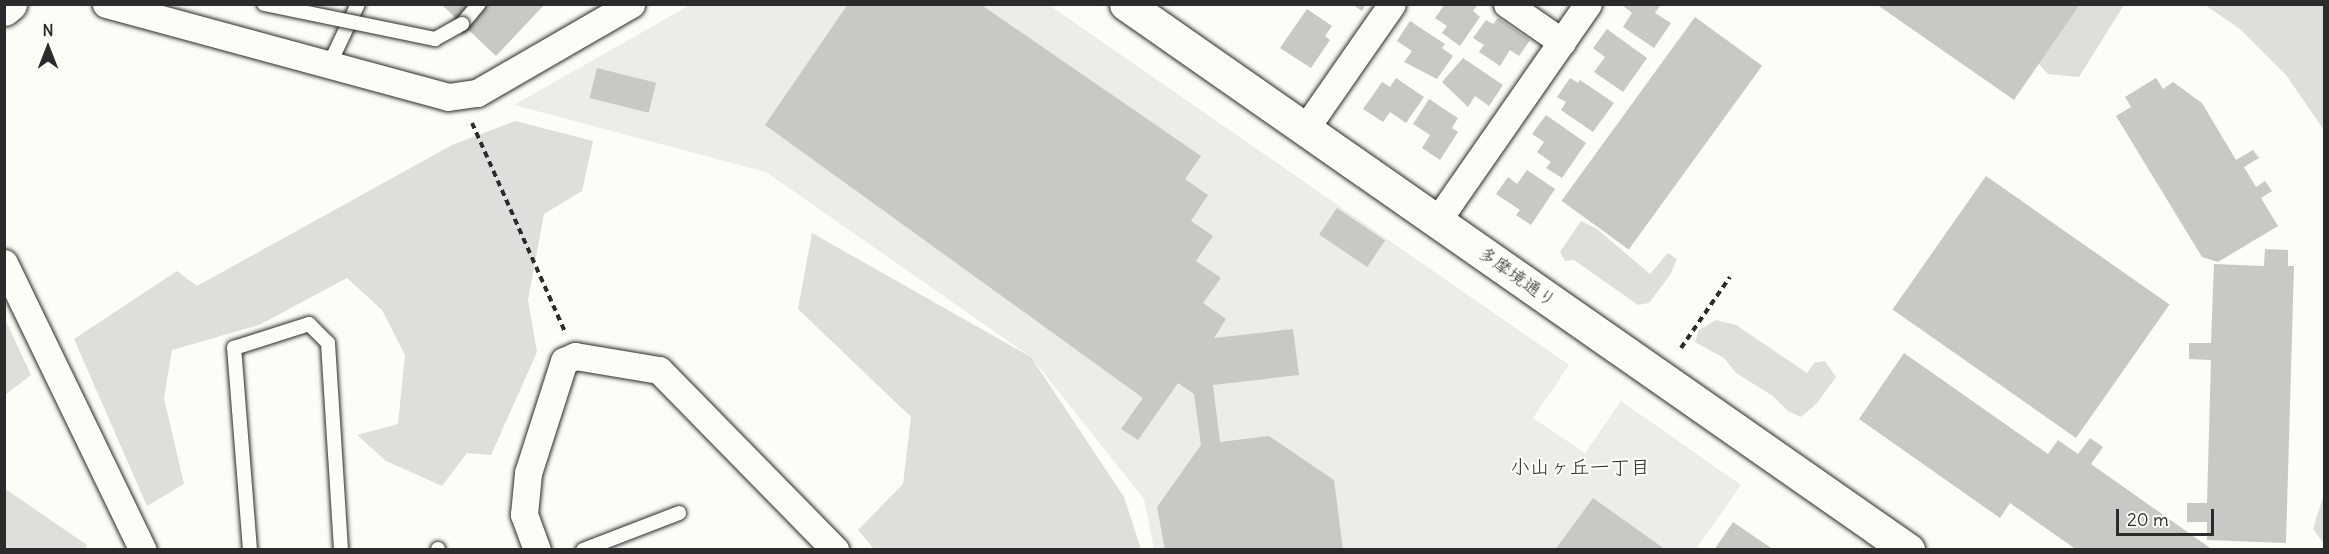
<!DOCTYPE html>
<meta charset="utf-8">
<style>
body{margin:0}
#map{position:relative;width:2329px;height:554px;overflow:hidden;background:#fdfcf7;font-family:Delius,"Klee One",sans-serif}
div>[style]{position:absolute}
.built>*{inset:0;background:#edece8}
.green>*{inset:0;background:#dfdeda}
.building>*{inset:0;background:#c9c8c4;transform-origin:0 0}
.path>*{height:4px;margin-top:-2px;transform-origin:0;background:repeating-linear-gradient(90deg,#2b2b2b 0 6px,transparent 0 10.5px)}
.roads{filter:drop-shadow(0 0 2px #2b2b2b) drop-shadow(0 0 2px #2b2b2b)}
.service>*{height:14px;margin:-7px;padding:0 7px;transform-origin:7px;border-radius:7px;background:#fdfcf7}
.minor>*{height:27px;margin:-13.5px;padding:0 13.5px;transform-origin:13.5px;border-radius:13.5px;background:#fdfcf7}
.tertiary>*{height:33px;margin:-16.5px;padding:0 16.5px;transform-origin:16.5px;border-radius:16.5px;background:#fdfcf7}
.secondary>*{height:33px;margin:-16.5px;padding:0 16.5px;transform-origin:16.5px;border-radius:16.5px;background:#fdfcf7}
.bridges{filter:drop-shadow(0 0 2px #2b2b2b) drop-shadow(0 0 2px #2b2b2b)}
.service-bridge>*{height:14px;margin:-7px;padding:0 7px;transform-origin:7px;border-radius:7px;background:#fdfcf7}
span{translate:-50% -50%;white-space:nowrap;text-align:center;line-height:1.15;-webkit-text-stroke:4.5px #fdfcf7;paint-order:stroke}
.street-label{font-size:18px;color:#2b2b2b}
.neighbourhood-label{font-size:20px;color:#2b2b2b}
.frame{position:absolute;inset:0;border:6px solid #2b2b2b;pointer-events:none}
.north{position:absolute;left:18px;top:18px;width:60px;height:60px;-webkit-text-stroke:4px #fdfcf7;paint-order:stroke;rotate:0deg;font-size:16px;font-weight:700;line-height:24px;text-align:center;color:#2b2b2b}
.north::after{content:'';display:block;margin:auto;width:21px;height:27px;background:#2b2b2b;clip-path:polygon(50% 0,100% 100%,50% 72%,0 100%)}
.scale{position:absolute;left:2116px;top:509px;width:98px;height:27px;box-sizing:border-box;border:3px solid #2b2b2b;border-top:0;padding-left:8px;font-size:18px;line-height:21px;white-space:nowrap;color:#2b2b2b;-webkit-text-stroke:4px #fdfcf7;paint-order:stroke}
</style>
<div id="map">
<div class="built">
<i style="clip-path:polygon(690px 5px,1049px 5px,1569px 365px,1533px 418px,1585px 453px,1621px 401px,1741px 485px,1696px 549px,1154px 549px,1144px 499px,1031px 357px,766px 172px,514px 105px)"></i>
</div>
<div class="green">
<i style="clip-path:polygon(2071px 5px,2124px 5px,2079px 77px,2048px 74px,2037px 62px)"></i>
<i style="clip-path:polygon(2205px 5px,2324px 5px,2324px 130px,2286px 75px,2240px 29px)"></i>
<i style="clip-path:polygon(515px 121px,593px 141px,582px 191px,544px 214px,528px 300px,537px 352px,491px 455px,467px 453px,442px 486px,386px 461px,357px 435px,398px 424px,405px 355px,382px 310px,347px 278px,259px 325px,172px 350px,164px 398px,184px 484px,147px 506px,74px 339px,177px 271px,197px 286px,452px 145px)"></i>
<i style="clip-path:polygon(1581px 221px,1597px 229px,1650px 274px,1668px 253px,1677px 259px,1670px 275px,1649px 303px,1638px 305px,1574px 260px,1565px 261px,1560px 252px)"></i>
<i style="clip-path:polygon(812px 233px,1031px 357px,1124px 497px,1141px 549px,874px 549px,858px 530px,903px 484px,911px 417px,798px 309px)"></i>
<i style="clip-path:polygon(5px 319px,31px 375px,5px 395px,4px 395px)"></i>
<i style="clip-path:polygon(1716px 320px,1736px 325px,1807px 373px,1814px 363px,1825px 361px,1836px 377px,1817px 403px,1801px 417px,1788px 411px,1773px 396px,1736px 373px,1724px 358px,1695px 342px,1699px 330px)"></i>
<i style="clip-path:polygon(4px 488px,87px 545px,85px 549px,5px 549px)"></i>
<i style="clip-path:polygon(2324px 494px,2324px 544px,2313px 529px)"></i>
</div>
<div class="building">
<i style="clip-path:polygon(441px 4px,545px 4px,496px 56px)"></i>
<i style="clip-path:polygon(848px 4px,980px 4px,1201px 156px,1185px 179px,1208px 195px,1191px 221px,1213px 236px,1196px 261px,1221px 278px,1203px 303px,1226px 319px,1214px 338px,1293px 329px,1299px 375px,1213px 385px,1220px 442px,1269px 436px,1334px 480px,1343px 550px,1165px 550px,1157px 507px,1201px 445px,1194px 394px,1178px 383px,1138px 440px,1121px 429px,1143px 398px,765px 125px)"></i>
<i style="clip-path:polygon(1352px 4px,1366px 4px,1362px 11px)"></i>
<i style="clip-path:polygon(1445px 4px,1478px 4px,1473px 11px,1480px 17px,1460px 46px,1442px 33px,1447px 26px,1435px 18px)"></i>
<i style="clip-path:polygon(1621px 4px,1661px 4px,1655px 13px,1671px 23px,1654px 48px,1623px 27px,1632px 13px)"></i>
<i style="clip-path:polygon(1876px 4px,2080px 4px,2014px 100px)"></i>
<i style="clip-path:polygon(1307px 9px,1332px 26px,1325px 36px,1330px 40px,1311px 68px,1280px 48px)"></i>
<i style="left:1695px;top:17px;width:83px;height:227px;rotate:36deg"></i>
<i style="clip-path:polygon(1498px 18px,1530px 40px,1519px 56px,1510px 50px,1500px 66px,1479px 52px,1484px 45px,1473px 38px,1486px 20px,1493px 24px)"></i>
<i style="clip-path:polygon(1410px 21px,1445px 44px,1442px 48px,1453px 56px,1437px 79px,1404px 62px,1412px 51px,1397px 41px)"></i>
<i style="clip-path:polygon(1607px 29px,1647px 58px,1623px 92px,1594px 72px,1605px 57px,1593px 48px)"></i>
<i style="clip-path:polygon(1463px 58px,1503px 85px,1489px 106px,1475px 96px,1468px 107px,1442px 82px)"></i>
<i style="left:597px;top:68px;width:61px;height:31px;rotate:14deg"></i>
<i style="clip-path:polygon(1396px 78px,1424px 97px,1406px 123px,1390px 112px,1383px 122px,1363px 109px,1382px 82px,1390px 87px)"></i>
<i style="clip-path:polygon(1570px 78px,1578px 83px,1580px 80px,1614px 103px,1593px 132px,1561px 110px,1566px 102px,1557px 97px)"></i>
<i style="clip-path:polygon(2156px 78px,2163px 89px,2173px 82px,2202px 103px,2236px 160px,2253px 150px,2259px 158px,2244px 167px,2256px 187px,2265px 181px,2272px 191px,2261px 198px,2278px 226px,2218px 262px,2202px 257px,2116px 116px,2131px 107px,2125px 97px)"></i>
<i style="clip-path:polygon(1429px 99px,1458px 118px,1452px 128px,1458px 132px,1440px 160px,1422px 148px,1430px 135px,1413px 124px)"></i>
<i style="clip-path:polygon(1546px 115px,1586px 143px,1562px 178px,1546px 168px,1551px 162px,1537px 152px,1544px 142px,1532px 134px)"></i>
<i style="clip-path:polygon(1527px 170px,1555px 189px,1531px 225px,1516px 215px,1520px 210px,1496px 194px,1508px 177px,1517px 184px)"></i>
<i style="left:1986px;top:176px;width:224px;height:163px;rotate:35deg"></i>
<i style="left:1337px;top:208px;width:58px;height:32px;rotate:34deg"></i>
<i style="clip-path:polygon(2265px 249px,2288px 250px,2288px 266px,2294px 266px,2286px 543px,2207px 540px,2207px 522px,2187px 522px,2187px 503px,2207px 503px,2211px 360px,2189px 359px,2189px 343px,2211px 343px,2214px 264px,2264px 266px)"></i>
<i style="clip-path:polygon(1904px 353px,2048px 454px,2058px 440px,2078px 454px,2090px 438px,2103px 447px,2091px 464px,2213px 550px,2077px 550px,2010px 503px,2000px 518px,1859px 419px)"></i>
<i style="clip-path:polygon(1593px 498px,1666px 550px,1555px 550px)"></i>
<i style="clip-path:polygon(1733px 522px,1774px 550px,1714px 550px)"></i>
</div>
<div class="path">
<i style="left:472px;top:123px;width:227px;rotate:66deg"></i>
<i style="left:1681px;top:348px;width:86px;rotate:-55.4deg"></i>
</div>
<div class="roads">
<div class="service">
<i style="left:462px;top:24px;width:26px;rotate:-50deg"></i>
<i style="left:330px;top:63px;width:65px;rotate:-64.6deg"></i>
<i style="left:250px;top:550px;width:203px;rotate:-94.5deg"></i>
<i style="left:234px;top:348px;width:79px;rotate:-17.7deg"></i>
<i style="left:309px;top:324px;width:27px;rotate:45deg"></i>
<i style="left:328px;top:343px;width:207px;rotate:86.4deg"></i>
<i style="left:438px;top:550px;width:1px;rotate:-90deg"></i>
<i style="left:583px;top:550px;width:103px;rotate:-21.1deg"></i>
</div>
<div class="minor">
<i style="left:106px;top:4px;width:354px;rotate:15.2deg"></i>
<i style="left:448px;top:97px;width:29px;rotate:-8deg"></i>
<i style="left:477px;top:93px;width:178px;rotate:-30deg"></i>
<i style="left:1507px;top:4px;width:67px;rotate:34.6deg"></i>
<i style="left:1305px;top:129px;width:152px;rotate:-55.2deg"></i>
<i style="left:1437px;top:221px;width:264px;rotate:-55.2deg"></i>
<i style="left:4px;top:263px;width:319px;rotate:64.2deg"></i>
<i style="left:537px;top:550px;width:38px;rotate:-110deg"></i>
<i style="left:524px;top:514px;width:41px;rotate:-84.4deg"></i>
<i style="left:528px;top:473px;width:118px;rotate:-72.2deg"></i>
<i style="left:564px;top:361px;width:12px;rotate:-24deg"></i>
<i style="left:575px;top:356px;width:85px;rotate:9.5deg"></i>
<i style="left:659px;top:370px;width:252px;rotate:45.6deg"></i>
</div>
<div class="tertiary">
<i style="left:1126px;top:4px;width:954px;rotate:34.92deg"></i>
</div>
<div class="secondary">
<i style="left:4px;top:9px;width:8px;rotate:-40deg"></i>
</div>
</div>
<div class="bridges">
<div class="service-bridge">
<i style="left:264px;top:4px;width:175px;rotate:11.6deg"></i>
<i style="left:435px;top:39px;width:31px;rotate:-29deg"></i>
</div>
</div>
<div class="street-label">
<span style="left:1517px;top:277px;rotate:35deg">多摩境通り</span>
</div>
<div class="neighbourhood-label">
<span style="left:1580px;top:466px">小山ヶ丘一丁目</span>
</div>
<div class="frame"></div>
<div class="north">N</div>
<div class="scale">20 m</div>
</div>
